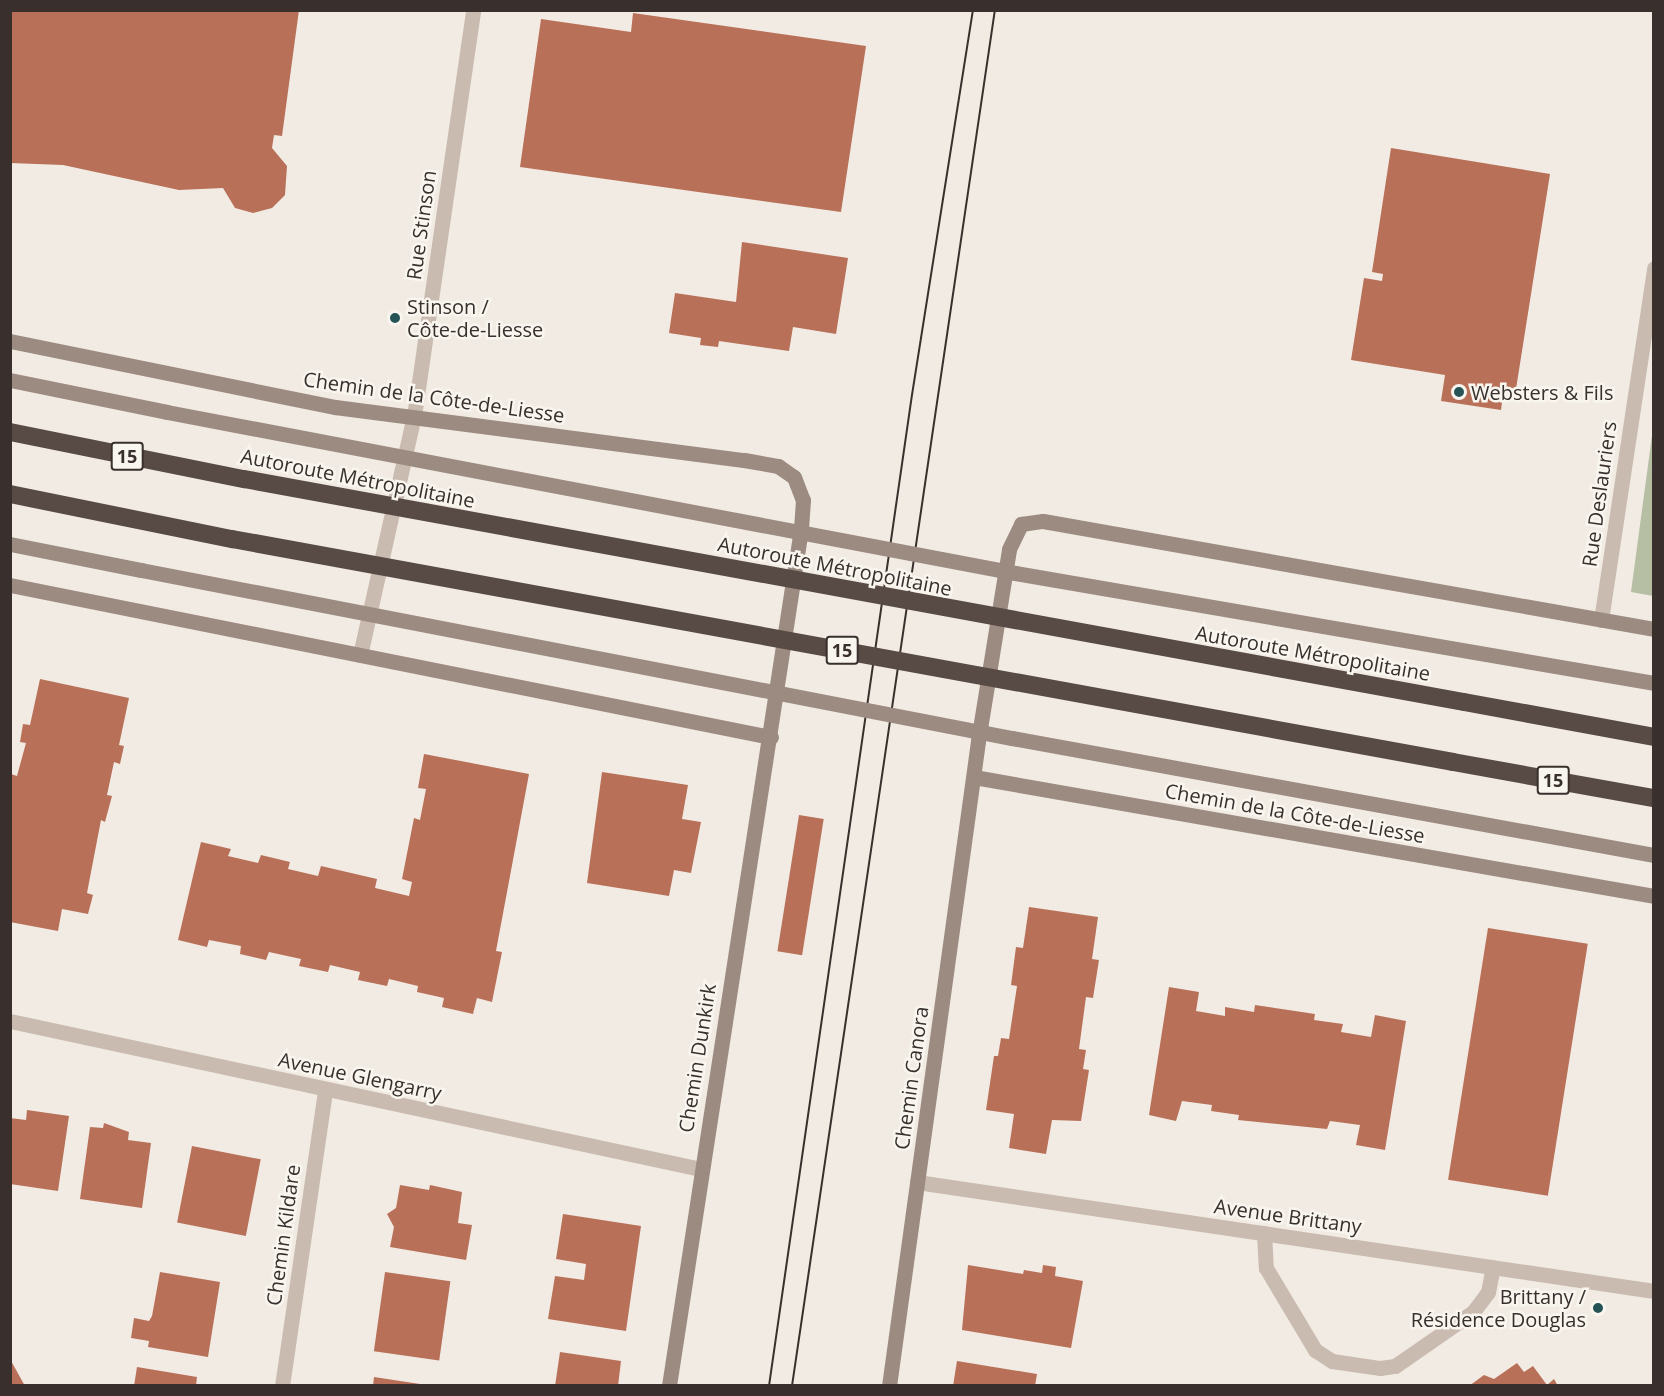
<!DOCTYPE html>
<meta charset="utf-8">
<style>
body{margin:0}
#map{position:relative;width:1664px;height:1396px;overflow:hidden;background:#f1ebe3;font-family:"Open Sans",sans-serif}
div>[style]{position:absolute}
.green>*{inset:0;background:#b6bfa4}
.building>*{inset:0;background:#b97059;transform-origin:0 0}
.lane>*{height:15px;margin:-7.5px;padding:0 7.5px;transform-origin:7.5px;border-radius:7.5px;background:#c9bbaf}
.street>*{height:15px;margin:-7.5px;padding:0 7.5px;transform-origin:7.5px;border-radius:7.5px;background:#c9bbaf}
.secondary>*{height:15px;margin:-7.5px;padding:0 7.5px;transform-origin:7.5px;border-radius:7.5px;background:#9c8b81}
.highway>*{height:18px;margin:-9px;padding:0 9px;transform-origin:9px;border-radius:9px;background:#584b45}
.tram>*{height:1.5px;margin:-0.75px;padding:0 0.75px;transform-origin:0.75px;border-radius:0.75px;background:#39302d}
.secondary-bridge>*{height:15px;margin:-7.5px;padding:0 7.5px;transform-origin:7.5px;border-radius:7.5px;background:#9c8b81}
.highway-bridge>*{height:18px;margin:-9px;padding:0 9px;transform-origin:9px;border-radius:9px;background:#584b45}
.dots>*{width:16px;height:16px;translate:-50% -50%;box-sizing:border-box;border:3px solid #f9f5ef;border-radius:50%}
span{translate:-50% -50%;white-space:nowrap;text-align:center;line-height:1.15;-webkit-text-stroke:5px #f9f5ef;paint-order:stroke}
.shield-label span{padding:2px 4px;background:#f9f5ef;border:2px solid;border-radius:4px;-webkit-text-stroke-width:0}
.shield-label{font-size:18px;color:#39302d;font-weight:700}
.street-label{font-size:20px;color:#39302d}
.poi-label{font-size:20px;color:#39302d}
.left{translate:0 -50%;text-align:left}
.right{translate:-100% -50%;text-align:right}
.frame{position:absolute;inset:0;border:12px solid #39302d;pointer-events:none}
</style>
<div id="map">
<div class="green">
<i style="clip-path:polygon(1653px 428px,1653px 596px,1631px 592px)"></i>
</div>
<div class="building">
<i style="clip-path:polygon(10px 10px,299px 10px,282px 136px,274px 135px,272px 148px,287px 166px,285px 195px,272px 208px,253px 213px,235px 208px,223px 188px,179px 190px,63px 165px,10px 163px)"></i>
<i style="clip-path:polygon(633px 13px,866px 46px,841px 212px,520px 167px,541px 19px,631px 32px)"></i>
<i style="clip-path:polygon(1391px 148px,1550px 174px,1516px 389px,1504px 387px,1501px 410px,1441px 401px,1445px 375px,1351px 360px,1364px 278px,1382px 281px,1383px 274px,1372px 272px)"></i>
<i style="clip-path:polygon(742px 242px,848px 258px,836px 334px,793px 327px,789px 351px,719px 341px,718px 347px,700px 345px,701px 338px,669px 333px,675px 293px,736px 302px)"></i>
<i style="clip-path:polygon(40px 679px,129px 698px,119px 745px,124px 746px,120px 764px,114px 762px,107px 795px,112px 796px,105px 822px,101px 820px,87px 893px,93px 895px,88px 914px,62px 909px,58px 931px,10px 922px,10px 778px,11px 774px,17px 776px,26px 743px,20px 742px,23px 724px,30px 725px)"></i>
<i style="clip-path:polygon(424px 754px,529px 774px,496px 951px,502px 952px,492px 1002px,477px 998px,473px 1014px,442px 1007px,444px 998px,417px 992px,418px 986px,389px 979px,387px 986px,358px 980px,360px 972px,330px 965px,328px 972px,299px 966px,301px 959px,269px 952px,266px 960px,240px 954px,241px 946px,209px 940px,207px 947px,178px 940px,201px 842px,231px 849px,228px 856px,258px 863px,261px 855px,290px 862px,288px 869px,318px 876px,321px 866px,377px 879px,375px 888px,409px 896px,412px 882px,402px 879px,414px 818px,420px 820px,426px 789px,418px 788px)"></i>
<i style="clip-path:polygon(602px 772px,688px 785px,682px 819px,701px 822px,691px 873px,674px 870px,669px 896px,587px 883px)"></i>
<i style="left:799px;top:815px;width:25px;height:138px;rotate:9deg"></i>
<i style="clip-path:polygon(1029px 907px,1098px 917px,1092px 959px,1099px 960px,1093px 998px,1086px 997px,1079px 1049px,1086px 1050px,1083px 1069px,1089px 1070px,1081px 1121px,1052px 1120px,1046px 1154px,1009px 1148px,1014px 1114px,986px 1110px,994px 1056px,998px 1056px,1001px 1038px,1009px 1039px,1017px 986px,1011px 985px,1016px 947px,1023px 948px)"></i>
<i style="left:1488px;top:928px;width:101px;height:255px;rotate:9deg"></i>
<i style="clip-path:polygon(1169px 987px,1199px 992px,1196px 1011px,1225px 1016px,1225px 1007px,1254px 1012px,1255px 1005px,1315px 1014px,1314px 1020px,1343px 1024px,1341px 1032px,1371px 1037px,1375px 1015px,1406px 1021px,1385px 1150px,1356px 1145px,1360px 1125px,1330px 1121px,1327px 1129px,1238px 1120px,1239px 1115px,1211px 1111px,1212px 1105px,1182px 1101px,1176px 1121px,1149px 1115px)"></i>
<i style="clip-path:polygon(27px 1110px,69px 1116px,58px 1191px,10px 1184px,10px 1118px,26px 1120px)"></i>
<i style="clip-path:polygon(104px 1123px,129px 1132px,128px 1140px,151px 1143px,142px 1208px,80px 1199px,90px 1127px,103px 1128px)"></i>
<i style="left:192px;top:1146px;width:70px;height:78px;rotate:11deg"></i>
<i style="clip-path:polygon(400px 1185px,429px 1190px,430px 1185px,462px 1192px,458px 1223px,472px 1225px,466px 1260px,390px 1247px,394px 1227px,387px 1214px,396px 1208px)"></i>
<i style="clip-path:polygon(563px 1214px,641px 1226px,626px 1331px,548px 1319px,555px 1276px,584px 1280px,586px 1264px,556px 1259px)"></i>
<i style="clip-path:polygon(968px 1265px,1023px 1274px,1024px 1270px,1042px 1273px,1043px 1265px,1056px 1267px,1055px 1276px,1083px 1281px,1071px 1348px,962px 1330px)"></i>
<i style="clip-path:polygon(160px 1272px,220px 1282px,208px 1357px,148px 1347px,149px 1341px,131px 1338px,134px 1318px,149px 1321px,152px 1316px)"></i>
<i style="left:385px;top:1272px;width:66px;height:80px;rotate:8deg"></i>
<i style="clip-path:polygon(560px 1352px,621px 1361px,618px 1386px,555px 1386px)"></i>
<i style="clip-path:polygon(10px 1359px,25px 1386px,10px 1386px)"></i>
<i style="clip-path:polygon(957px 1361px,1037px 1374px,1035px 1386px,953px 1386px)"></i>
<i style="clip-path:polygon(1517px 1363px,1524px 1372px,1533px 1366px,1547px 1385px,1554px 1379px,1558px 1386px,1469px 1386px,1484px 1375px,1494px 1379px)"></i>
<i style="clip-path:polygon(137px 1367px,197px 1377px,196px 1386px,134px 1386px)"></i>
<i style="clip-path:polygon(374px 1377px,420px 1384px,420px 1386px,373px 1386px)"></i>
</div>
<div class="lane">
<i style="left:1264px;top:1233px;width:35px;rotate:87deg"></i>
<i style="left:1266px;top:1268px;width:96px;rotate:59.1deg"></i>
<i style="left:1315px;top:1350px;width:20px;rotate:33deg"></i>
<i style="left:1332px;top:1361px;width:49px;rotate:8.3deg"></i>
<i style="left:1380px;top:1368px;width:15px;rotate:-8deg"></i>
<i style="left:1395px;top:1366px;width:95px;rotate:-34.7deg"></i>
<i style="left:1473px;top:1312px;width:25px;rotate:-53deg"></i>
<i style="left:1488px;top:1292px;width:25px;rotate:-79deg"></i>
</div>
<div class="street">
<i style="left:1601px;top:620px;width:356px;rotate:-81.4deg"></i>
<i style="left:360px;top:655px;width:245px;rotate:-77.3deg"></i>
<i style="left:414px;top:416px;width:410px;rotate:-81.7deg"></i>
<i style="left:10px;top:1021px;width:707px;rotate:12.09deg"></i>
<i style="left:917px;top:1182px;width:745px;rotate:8.41deg"></i>
<i style="left:282px;top:1386px;width:298px;rotate:-81.7deg"></i>
</div>
<div class="secondary">
<i style="left:10px;top:341px;width:332px;rotate:11.5deg"></i>
<i style="left:335px;top:407px;width:412px;rotate:7.4deg"></i>
<i style="left:744px;top:460px;width:35px;rotate:10deg"></i>
<i style="left:778px;top:466px;width:19px;rotate:35deg"></i>
<i style="left:794px;top:477px;width:25px;rotate:69deg"></i>
<i style="left:803px;top:500px;width:29px;rotate:94deg"></i>
<i style="left:801px;top:529px;width:867px;rotate:98.76deg"></i>
<i style="left:10px;top:380px;width:160px;rotate:11.5deg"></i>
<i style="left:10px;top:544px;width:134px;rotate:11.2deg"></i>
<i style="left:1015px;top:573px;width:648px;rotate:9.77deg"></i>
<i style="left:10px;top:585px;width:776px;rotate:11.3deg"></i>
<i style="left:1012px;top:738px;width:653px;rotate:10.33deg"></i>
<i style="left:974px;top:777px;width:690px;rotate:9.93deg"></i>
<i style="left:889px;top:1386px;width:651px;rotate:-82.14deg"></i>
<i style="left:978px;top:741px;width:194px;rotate:-80.8deg"></i>
<i style="left:1009px;top:549px;width:28px;rotate:-64deg"></i>
<i style="left:1021px;top:524px;width:22px;rotate:-8deg"></i>
<i style="left:1043px;top:521px;width:620px;rotate:10.02deg"></i>
</div>
<div class="highway">
<i style="left:10px;top:432px;width:239px;rotate:11.4deg"></i>
<i style="left:10px;top:494px;width:227px;rotate:11.5deg"></i>
<i style="left:1464px;top:702px;width:193px;rotate:10.4deg"></i>
<i style="left:1453px;top:762px;width:204px;rotate:10.2deg"></i>
</div>
<div class="tram">
<i style="left:769px;top:1386px;width:1001px;rotate:-81.79deg"></i>
<i style="left:912px;top:395px;width:390px;rotate:-81deg"></i>
<i style="left:792px;top:1386px;width:1391px;rotate:-81.61deg"></i>
</div>
<div class="secondary-bridge">
<i style="left:167px;top:412px;width:863px;rotate:10.75deg"></i>
<i style="left:141px;top:570px;width:887px;rotate:10.92deg"></i>
</div>
<div class="highway-bridge">
<i style="left:244px;top:479px;width:1240px;rotate:10.36deg"></i>
<i style="left:232px;top:539px;width:1241px;rotate:10.35deg"></i>
</div>
<div class="dots">
<i style="left:395px;top:318px;background:#265356"></i>
<i style="left:1459px;top:392px;background:#265356"></i>
<i style="left:1598px;top:1308px;background:#265356"></i>
</div>
<div class="shield-label">
<span style="left:127px;top:456px">15</span>
<span style="left:842px;top:650px">15</span>
<span style="left:1553px;top:780px">15</span>
</div>
<div class="street-label">
<span style="left:421px;top:225px;rotate:-82deg">Rue Stinson</span>
<span style="left:434px;top:397px;rotate:8deg">Chemin de la Côte-de-Liesse</span>
<span style="left:358px;top:478px;rotate:11deg">Autoroute Métropolitaine</span>
<span style="left:1599px;top:494px;rotate:-82deg">Rue Deslauriers</span>
<span style="left:835px;top:566px;rotate:11deg">Autoroute Métropolitaine</span>
<span style="left:1313px;top:653px;rotate:10deg">Autoroute Métropolitaine</span>
<span style="left:1295px;top:813px;rotate:10deg">Chemin de la Côte-de-Liesse</span>
<span style="left:697px;top:1058px;rotate:-81deg">Chemin Dunkirk</span>
<span style="left:360px;top:1076px;rotate:12deg">Avenue Glengarry</span>
<span style="left:911px;top:1078px;rotate:-82deg">Chemin Canora</span>
<span style="left:1288px;top:1216px;rotate:8deg">Avenue Brittany</span>
<span style="left:283px;top:1235px;rotate:-82deg">Chemin Kildare</span>
</div>
<div class="poi-label">
<span class="left" style="left:407px;top:318px">Stinson /<br>Côte-de-Liesse</span>
<span class="left" style="left:1471px;top:392px">Websters &amp; Fils</span>
<span class="right" style="left:1586px;top:1308px">Brittany /<br>Résidence Douglas</span>
</div>
<div class="frame"></div>
</div>
